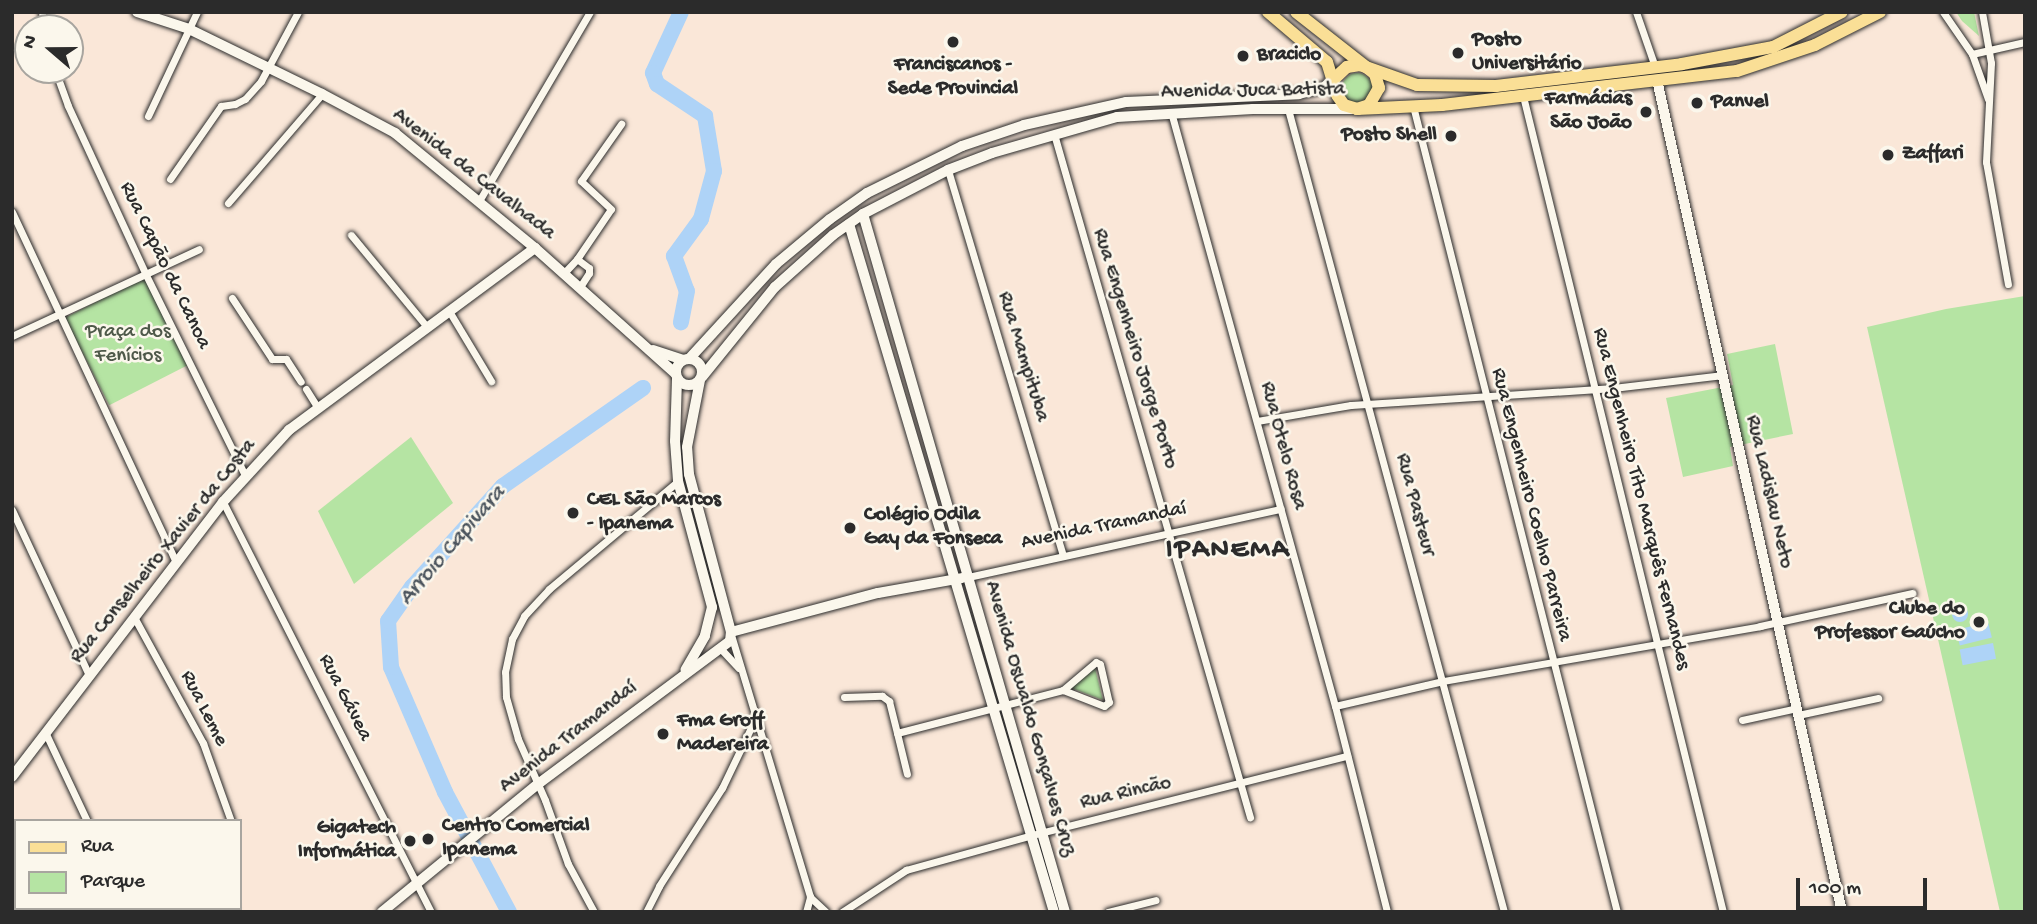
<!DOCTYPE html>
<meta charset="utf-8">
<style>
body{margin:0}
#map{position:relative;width:2037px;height:924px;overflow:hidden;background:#fae7d8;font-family:"Gochi Hand",sans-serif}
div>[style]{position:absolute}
.green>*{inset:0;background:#b5e4a3;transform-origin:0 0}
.round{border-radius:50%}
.water>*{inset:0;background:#aed3f7;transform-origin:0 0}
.river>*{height:16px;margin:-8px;padding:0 8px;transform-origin:8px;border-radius:8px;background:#aed3f7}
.roads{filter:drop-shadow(0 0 2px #2b2b2b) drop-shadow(0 0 2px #2b2b2b)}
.minor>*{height:7px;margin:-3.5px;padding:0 3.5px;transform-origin:3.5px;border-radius:3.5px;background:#fbf7ec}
.tertiary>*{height:10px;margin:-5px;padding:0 5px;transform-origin:5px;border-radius:5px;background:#fbf7ec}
.secondary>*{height:10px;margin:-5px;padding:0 5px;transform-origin:5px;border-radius:5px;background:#fbf7ec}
.secondary>.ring{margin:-5px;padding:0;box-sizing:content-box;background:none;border:10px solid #fbf7ec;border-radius:50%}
.primary>*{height:12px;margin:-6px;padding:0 6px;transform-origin:6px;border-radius:6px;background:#fadf96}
.dots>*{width:19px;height:19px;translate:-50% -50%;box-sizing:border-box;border:4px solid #fbf7ec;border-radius:50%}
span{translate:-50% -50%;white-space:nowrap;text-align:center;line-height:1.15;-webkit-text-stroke:5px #fbf7ec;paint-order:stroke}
.poi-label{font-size:21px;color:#2b2b2b;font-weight:700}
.left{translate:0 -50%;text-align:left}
.right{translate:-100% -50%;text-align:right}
.street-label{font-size:21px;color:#2b2b2b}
.park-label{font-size:21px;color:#4e5949}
.water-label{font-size:23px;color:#4c555e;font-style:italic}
.district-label{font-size:28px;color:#2b2b2b;font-weight:700;letter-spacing:2px}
.frame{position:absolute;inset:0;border:14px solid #2b2b2b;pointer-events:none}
.legend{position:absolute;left:14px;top:819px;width:228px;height:91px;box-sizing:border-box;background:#fbf7ec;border:2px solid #a8a59f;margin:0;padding:9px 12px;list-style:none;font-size:21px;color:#2b2b2b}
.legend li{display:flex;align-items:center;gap:14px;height:35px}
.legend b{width:35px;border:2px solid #a8a59f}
.north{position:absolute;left:14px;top:14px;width:70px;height:70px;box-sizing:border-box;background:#fbf7ec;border:2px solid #a8a59f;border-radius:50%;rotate:290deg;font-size:19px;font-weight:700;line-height:28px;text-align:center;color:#2b2b2b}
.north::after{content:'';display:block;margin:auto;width:24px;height:32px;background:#2b2b2b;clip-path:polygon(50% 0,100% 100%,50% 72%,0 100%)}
.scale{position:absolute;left:1796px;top:878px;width:131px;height:32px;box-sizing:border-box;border:4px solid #2b2b2b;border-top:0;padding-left:9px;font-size:21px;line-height:24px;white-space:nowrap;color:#2b2b2b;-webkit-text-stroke:5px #fbf7ec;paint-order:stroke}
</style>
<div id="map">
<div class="green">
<i style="clip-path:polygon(1956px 12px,1974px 12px,1979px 36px,1962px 21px)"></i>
<i class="round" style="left:1342px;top:73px;width:30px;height:30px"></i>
<i style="left:145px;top:277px;width:98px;height:90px;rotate:63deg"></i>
<i style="clip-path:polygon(2025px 296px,2025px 912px,2000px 912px,1867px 327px,1946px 309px)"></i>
<i style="clip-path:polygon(1775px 344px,1793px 434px,1730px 447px,1733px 466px,1683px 477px,1666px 398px,1733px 385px,1727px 354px)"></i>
<i style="clip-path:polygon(411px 437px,453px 503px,354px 584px,318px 511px)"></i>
<i style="clip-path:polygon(1095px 668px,1103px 700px,1071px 688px)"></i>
</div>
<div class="water">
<i class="round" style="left:1952px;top:606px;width:16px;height:16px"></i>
<i style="left:1988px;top:622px;width:16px;height:33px;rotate:76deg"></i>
<i style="left:1993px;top:643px;width:16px;height:34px;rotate:79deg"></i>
</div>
<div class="river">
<i style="left:681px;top:12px;width:67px;rotate:114.7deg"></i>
<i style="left:653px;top:73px;width:12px;rotate:70deg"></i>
<i style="left:657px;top:84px;width:58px;rotate:33.7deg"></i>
<i style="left:705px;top:116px;width:56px;rotate:80.7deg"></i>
<i style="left:714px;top:171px;width:50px;rotate:105.2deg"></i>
<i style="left:701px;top:219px;width:46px;rotate:126.1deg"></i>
<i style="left:674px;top:256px;width:37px;rotate:70deg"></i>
<i style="left:687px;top:291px;width:32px;rotate:101deg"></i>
<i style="left:509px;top:912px;width:136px;rotate:-118.1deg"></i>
<i style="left:445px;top:792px;width:136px;rotate:-113.4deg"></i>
<i style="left:391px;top:667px;width:46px;rotate:-93.7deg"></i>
<i style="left:388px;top:621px;width:42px;rotate:-54.8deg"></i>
<i style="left:412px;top:587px;width:136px;rotate:-48deg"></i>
<i style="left:503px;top:486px;width:171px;rotate:-35deg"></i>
</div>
<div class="roads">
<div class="minor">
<i style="left:42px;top:12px;width:16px;rotate:83deg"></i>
<i style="left:1636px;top:12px;width:58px;rotate:70.9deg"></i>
<i style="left:1943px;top:12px;width:51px;rotate:55.4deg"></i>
<i style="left:1972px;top:54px;width:48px;rotate:70.4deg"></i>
<i style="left:1982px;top:12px;width:52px;rotate:80deg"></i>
<i style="left:1991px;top:63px;width:99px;rotate:92.9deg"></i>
<i style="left:1986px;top:162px;width:124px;rotate:79.8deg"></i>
<i style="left:1972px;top:54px;width:54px;rotate:-12.8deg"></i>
<i style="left:55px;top:70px;width:38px;rotate:70deg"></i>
<i style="left:68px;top:106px;width:184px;rotate:65.2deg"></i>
<i style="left:145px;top:273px;width:225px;rotate:63.7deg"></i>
<i style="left:1523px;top:96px;width:840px;rotate:76.23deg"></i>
<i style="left:1413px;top:106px;width:831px;rotate:75.8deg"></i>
<i style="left:1288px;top:109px;width:832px;rotate:74.94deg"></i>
<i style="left:1171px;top:112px;width:616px;rotate:74.57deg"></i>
<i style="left:1335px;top:706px;width:212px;rotate:75.8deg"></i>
<i style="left:148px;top:116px;width:115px;rotate:-64.8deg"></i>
<i style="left:1054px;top:134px;width:711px;rotate:73.99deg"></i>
<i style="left:948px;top:170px;width:402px;rotate:73.4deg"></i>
<i style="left:170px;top:179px;width:89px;rotate:-55.1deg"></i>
<i style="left:221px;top:106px;width:14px;rotate:-8deg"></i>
<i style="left:235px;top:104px;width:11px;rotate:-27deg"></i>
<i style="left:245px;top:99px;width:24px;rotate:-48deg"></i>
<i style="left:261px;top:81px;width:78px;rotate:-61.8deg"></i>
<i style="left:479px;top:201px;width:219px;rotate:-59.6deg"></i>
<i style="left:228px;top:203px;width:144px;rotate:-49.2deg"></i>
<i style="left:12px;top:212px;width:387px;rotate:64.9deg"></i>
<i style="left:351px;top:235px;width:119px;rotate:50.4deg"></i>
<i style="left:577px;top:259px;width:60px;rotate:-55.8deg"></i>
<i style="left:611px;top:209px;width:41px;rotate:-137deg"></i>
<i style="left:581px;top:181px;width:70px;rotate:-54.9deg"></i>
<i style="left:564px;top:273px;width:19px;rotate:-47deg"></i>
<i style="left:577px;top:259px;width:15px;rotate:37deg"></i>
<i style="left:589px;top:268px;width:5px;rotate:90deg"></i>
<i style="left:589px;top:273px;width:17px;rotate:123deg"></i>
<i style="left:232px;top:298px;width:73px;rotate:56.7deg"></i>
<i style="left:272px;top:359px;width:14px"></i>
<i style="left:286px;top:359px;width:27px;rotate:57deg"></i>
<i style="left:449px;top:311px;width:82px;rotate:59deg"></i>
<i style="left:12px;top:336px;width:206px;rotate:-24.9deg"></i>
<i style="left:306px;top:389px;width:22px;rotate:58deg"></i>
<i style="left:1257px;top:421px;width:95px;rotate:-9.7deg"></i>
<i style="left:1351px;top:405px;width:263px;rotate:-3.7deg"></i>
<i style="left:1613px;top:388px;width:111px;rotate:-6.7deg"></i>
<i style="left:223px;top:502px;width:460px;rotate:63.1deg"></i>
<i style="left:12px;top:510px;width:182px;rotate:65deg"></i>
<i style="left:968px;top:577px;width:320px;rotate:-12.3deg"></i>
<i style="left:134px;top:617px;width:144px;rotate:61.3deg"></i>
<i style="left:203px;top:743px;width:83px;rotate:70.3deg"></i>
<i style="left:732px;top:638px;width:270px;rotate:73.2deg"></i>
<i style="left:810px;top:897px;width:22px;rotate:43deg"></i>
<i style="left:721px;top:649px;width:26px;rotate:47deg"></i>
<i style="left:844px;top:697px;width:38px;rotate:-2deg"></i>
<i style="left:882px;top:696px;width:9px;rotate:36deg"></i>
<i style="left:889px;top:701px;width:33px;rotate:76deg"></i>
<i style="left:897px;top:733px;width:171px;rotate:-14.5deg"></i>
<i style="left:1063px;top:690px;width:43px;rotate:-40.3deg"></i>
<i style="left:1096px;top:662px;width:4px;rotate:27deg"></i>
<i style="left:1100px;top:664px;width:39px;rotate:77deg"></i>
<i style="left:1109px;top:702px;width:6px;rotate:141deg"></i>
<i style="left:1104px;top:706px;width:44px;rotate:-158.7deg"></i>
<i style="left:1335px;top:706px;width:111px;rotate:-13deg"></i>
<i style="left:1443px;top:681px;width:322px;rotate:-9.8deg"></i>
<i style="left:1760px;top:626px;width:156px;rotate:-12.2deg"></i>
<i style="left:1798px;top:715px;width:82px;rotate:-12deg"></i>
<i style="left:1742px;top:720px;width:56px;rotate:-12.3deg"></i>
<i style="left:897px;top:733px;width:42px;rotate:76.3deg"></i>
<i style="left:46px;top:734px;width:96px;rotate:64.8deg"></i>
<i style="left:129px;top:908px;width:4px;rotate:76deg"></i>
<i style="left:231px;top:912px;width:4px;rotate:-76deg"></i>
<i style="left:594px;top:912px;width:55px;rotate:-118.4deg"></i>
<i style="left:568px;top:864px;width:68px;rotate:-109.8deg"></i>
<i style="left:545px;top:800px;width:67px;rotate:-113.9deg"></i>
<i style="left:518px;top:739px;width:44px;rotate:-105.9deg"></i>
<i style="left:506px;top:697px;width:25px;rotate:-92deg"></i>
<i style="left:505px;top:672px;width:34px;rotate:-78deg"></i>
<i style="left:512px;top:639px;width:26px;rotate:-62deg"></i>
<i style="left:524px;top:616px;width:37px;rotate:-47deg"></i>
<i style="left:549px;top:589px;width:168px;rotate:-39.9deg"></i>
<i style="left:646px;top:912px;width:29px;rotate:-63deg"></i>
<i style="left:659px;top:886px;width:117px;rotate:-57.3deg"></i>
<i style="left:722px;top:788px;width:81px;rotate:-64.4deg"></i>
<i style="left:806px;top:912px;width:16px;rotate:-75deg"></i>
<i style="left:842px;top:912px;width:77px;rotate:-33.3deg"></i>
<i style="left:906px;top:870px;width:131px;rotate:-15.5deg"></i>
<i style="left:1032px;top:835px;width:325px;rotate:-14.1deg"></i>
<i style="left:1108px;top:912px;width:49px;rotate:-14deg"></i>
</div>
<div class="tertiary">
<i style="left:1657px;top:80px;width:852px;rotate:77.46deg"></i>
<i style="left:863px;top:214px;width:727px;rotate:73.86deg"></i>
<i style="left:849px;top:224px;width:718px;rotate:73.41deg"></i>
<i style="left:731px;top:632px;width:152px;rotate:-14.9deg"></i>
<i style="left:878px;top:593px;width:85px;rotate:-10.1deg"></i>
<i style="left:12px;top:777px;width:347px;rotate:-52.5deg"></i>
<i style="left:223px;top:502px;width:98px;rotate:-47.5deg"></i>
<i style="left:289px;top:430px;width:306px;rotate:-36.5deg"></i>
</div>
<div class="secondary">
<i style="left:137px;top:12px;width:55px;rotate:18.1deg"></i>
<i style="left:189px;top:29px;width:148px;rotate:26deg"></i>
<i style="left:322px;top:94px;width:83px;rotate:28.1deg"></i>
<i style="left:395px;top:133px;width:181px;rotate:39.4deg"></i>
<i style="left:535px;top:248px;width:189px;rotate:41.8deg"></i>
<i style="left:653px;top:350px;width:32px;rotate:18deg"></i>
<i class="ring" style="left:676px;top:359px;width:16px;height:16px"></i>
<i style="left:689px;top:359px;width:129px;rotate:-47.5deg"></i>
<i style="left:776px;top:264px;width:70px;rotate:-39.8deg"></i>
<i style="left:830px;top:219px;width:45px;rotate:-35.1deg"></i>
<i style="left:867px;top:193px;width:106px;rotate:-26.3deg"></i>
<i style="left:962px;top:146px;width:65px;rotate:-18.7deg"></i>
<i style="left:1024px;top:125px;width:105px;rotate:-12.7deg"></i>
<i style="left:1126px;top:102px;width:173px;rotate:-2.6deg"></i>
<i style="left:1299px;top:94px;width:25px;rotate:-14deg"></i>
<i style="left:1323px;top:88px;width:14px;rotate:-39deg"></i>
<i style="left:702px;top:377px;width:116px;rotate:-51deg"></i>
<i style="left:775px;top:287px;width:78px;rotate:-41.9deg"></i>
<i style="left:833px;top:235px;width:37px;rotate:-35deg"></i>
<i style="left:863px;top:214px;width:96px;rotate:-27.4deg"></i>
<i style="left:948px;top:170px;width:47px;rotate:-21.1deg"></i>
<i style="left:992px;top:153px;width:130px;rotate:-16.1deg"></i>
<i style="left:1117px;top:117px;width:136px;rotate:-3.4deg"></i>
<i style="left:1253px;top:109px;width:99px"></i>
<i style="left:677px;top:379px;width:62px;rotate:91.8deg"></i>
<i style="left:675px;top:441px;width:40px;rotate:85.7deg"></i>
<i style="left:678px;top:481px;width:131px;rotate:74.9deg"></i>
<i style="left:712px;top:607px;width:30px;rotate:104deg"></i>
<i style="left:705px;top:636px;width:39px;rotate:120deg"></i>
<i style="left:382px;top:912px;width:202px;rotate:-39.4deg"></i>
<i style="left:538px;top:784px;width:239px;rotate:-36.7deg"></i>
<i style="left:730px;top:641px;width:9px;rotate:-84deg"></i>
<i style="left:731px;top:632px;width:163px;rotate:-104.9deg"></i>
<i style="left:689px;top:474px;width:27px;rotate:-94deg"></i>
<i style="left:687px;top:447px;width:68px;rotate:-79deg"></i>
</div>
<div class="primary">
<i style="left:1268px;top:12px;width:77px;rotate:40.3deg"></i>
<i style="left:1327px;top:62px;width:34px;rotate:73deg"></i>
<i style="left:1337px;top:95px;width:12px;rotate:55deg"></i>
<i style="left:1344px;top:105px;width:14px;rotate:17deg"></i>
<i style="left:1357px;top:109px;width:13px;rotate:-18deg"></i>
<i style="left:1369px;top:105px;width:20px;rotate:-60deg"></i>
<i style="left:1379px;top:88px;width:15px;rotate:-106deg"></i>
<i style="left:1375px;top:74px;width:100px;rotate:-141.9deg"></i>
<i style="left:1334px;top:79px;width:18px;rotate:-43deg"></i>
<i style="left:1347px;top:67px;width:13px;rotate:-9deg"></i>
<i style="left:1360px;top:65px;width:60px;rotate:19.3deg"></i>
<i style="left:1417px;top:85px;width:79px;rotate:0.7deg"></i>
<i style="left:1496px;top:86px;width:187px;rotate:-6.7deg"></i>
<i style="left:1682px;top:64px;width:93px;rotate:-10.6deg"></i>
<i style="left:1773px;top:47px;width:77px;rotate:-26.9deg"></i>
<i style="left:1357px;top:109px;width:85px;rotate:-2.7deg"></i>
<i style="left:1442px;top:105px;width:297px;rotate:-6.6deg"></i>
<i style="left:1737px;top:71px;width:82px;rotate:-18.4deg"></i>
<i style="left:1815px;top:45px;width:73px;rotate:-26.9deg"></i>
</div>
</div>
<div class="dots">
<i style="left:953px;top:42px;background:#2b2b2b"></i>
<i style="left:1458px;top:53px;background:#2b2b2b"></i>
<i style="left:1243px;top:56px;background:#2b2b2b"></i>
<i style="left:1697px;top:103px;background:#2b2b2b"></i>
<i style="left:1646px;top:112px;background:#2b2b2b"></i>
<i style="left:1451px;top:136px;background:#2b2b2b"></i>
<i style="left:1888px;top:155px;background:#2b2b2b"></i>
<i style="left:573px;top:513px;background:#2b2b2b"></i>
<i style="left:850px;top:528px;background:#2b2b2b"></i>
<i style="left:1979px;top:622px;background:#2b2b2b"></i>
<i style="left:663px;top:734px;background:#2b2b2b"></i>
<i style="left:428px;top:839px;background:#2b2b2b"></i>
<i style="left:410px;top:841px;background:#2b2b2b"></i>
</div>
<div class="poi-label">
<span class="left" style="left:1472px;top:53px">Posto<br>Universitário</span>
<span class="left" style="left:1257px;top:56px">Braciclo</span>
<span style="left:953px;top:78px">Franciscanos -<br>Sede Provincial</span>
<span class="right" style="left:1632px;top:112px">Farmácias<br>São João</span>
<span class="left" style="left:1711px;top:103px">Panvel</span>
<span class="right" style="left:1437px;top:136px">Posto Shell</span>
<span class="left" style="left:1902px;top:155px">Zaffari</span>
<span class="left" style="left:587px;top:513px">CEL São Marcos<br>- Ipanema</span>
<span class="left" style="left:864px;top:528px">Colégio Odila<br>Gay da Fonseca</span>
<span class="right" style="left:1965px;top:622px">Clube do<br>Professor Gaúcho</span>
<span class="left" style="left:677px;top:734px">Fma Groff<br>Madereira</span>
<span class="left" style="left:442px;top:839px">Centro Comercial<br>Ipanema</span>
<span class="right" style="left:396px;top:841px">Gigatech<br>Informática</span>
</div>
<div class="street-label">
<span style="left:1253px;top:92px;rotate:-1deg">Avenida Juca Batista</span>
<span style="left:473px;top:175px;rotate:38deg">Avenida da Cavalhada</span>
<span style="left:164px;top:266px;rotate:64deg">Rua Capão da Canoa</span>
<span style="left:1134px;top:349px;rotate:73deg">Rua Engenheiro Jorge Porto</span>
<span style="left:1022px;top:357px;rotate:73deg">Rua Mampituba</span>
<span style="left:1282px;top:446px;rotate:75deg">Rua Otelo Rosa</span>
<span style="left:1768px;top:492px;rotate:77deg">Rua Ladislau Neto</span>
<span style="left:1640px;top:499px;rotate:76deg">Rua Engenheiro Tito Marquês Fernandes</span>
<span style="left:1414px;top:505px;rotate:75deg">Rua Pasteur</span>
<span style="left:1530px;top:505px;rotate:76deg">Rua Engenheiro Coelho Parreira</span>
<span style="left:1104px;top:527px;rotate:-12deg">Avenida Tramandaí</span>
<span style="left:164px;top:552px;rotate:-51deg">Rua Conselheiro Xavier da Costa</span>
<span style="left:344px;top:698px;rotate:63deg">Rua Gávea</span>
<span style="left:203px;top:709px;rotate:63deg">Rua Leme</span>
<span style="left:1029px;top:719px;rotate:74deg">Avenida Oswaldo Gonçalves Cruz</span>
<span style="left:569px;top:738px;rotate:-38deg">Avenida Tramandaí</span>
<span style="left:1126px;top:794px;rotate:-13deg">Rua Rincão</span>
</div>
<div class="park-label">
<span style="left:128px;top:345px">Praça dos<br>Fenícios</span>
</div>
<div class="water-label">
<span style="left:453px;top:546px;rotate:-49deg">Arroio Capivara</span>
</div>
<div class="district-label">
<span style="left:1228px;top:551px">IPANEMA</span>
</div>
<div class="frame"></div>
<ul class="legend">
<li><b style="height:9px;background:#fadf96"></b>Rua</li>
<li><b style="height:19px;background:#b5e4a3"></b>Parque</li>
</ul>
<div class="north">N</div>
<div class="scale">100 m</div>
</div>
